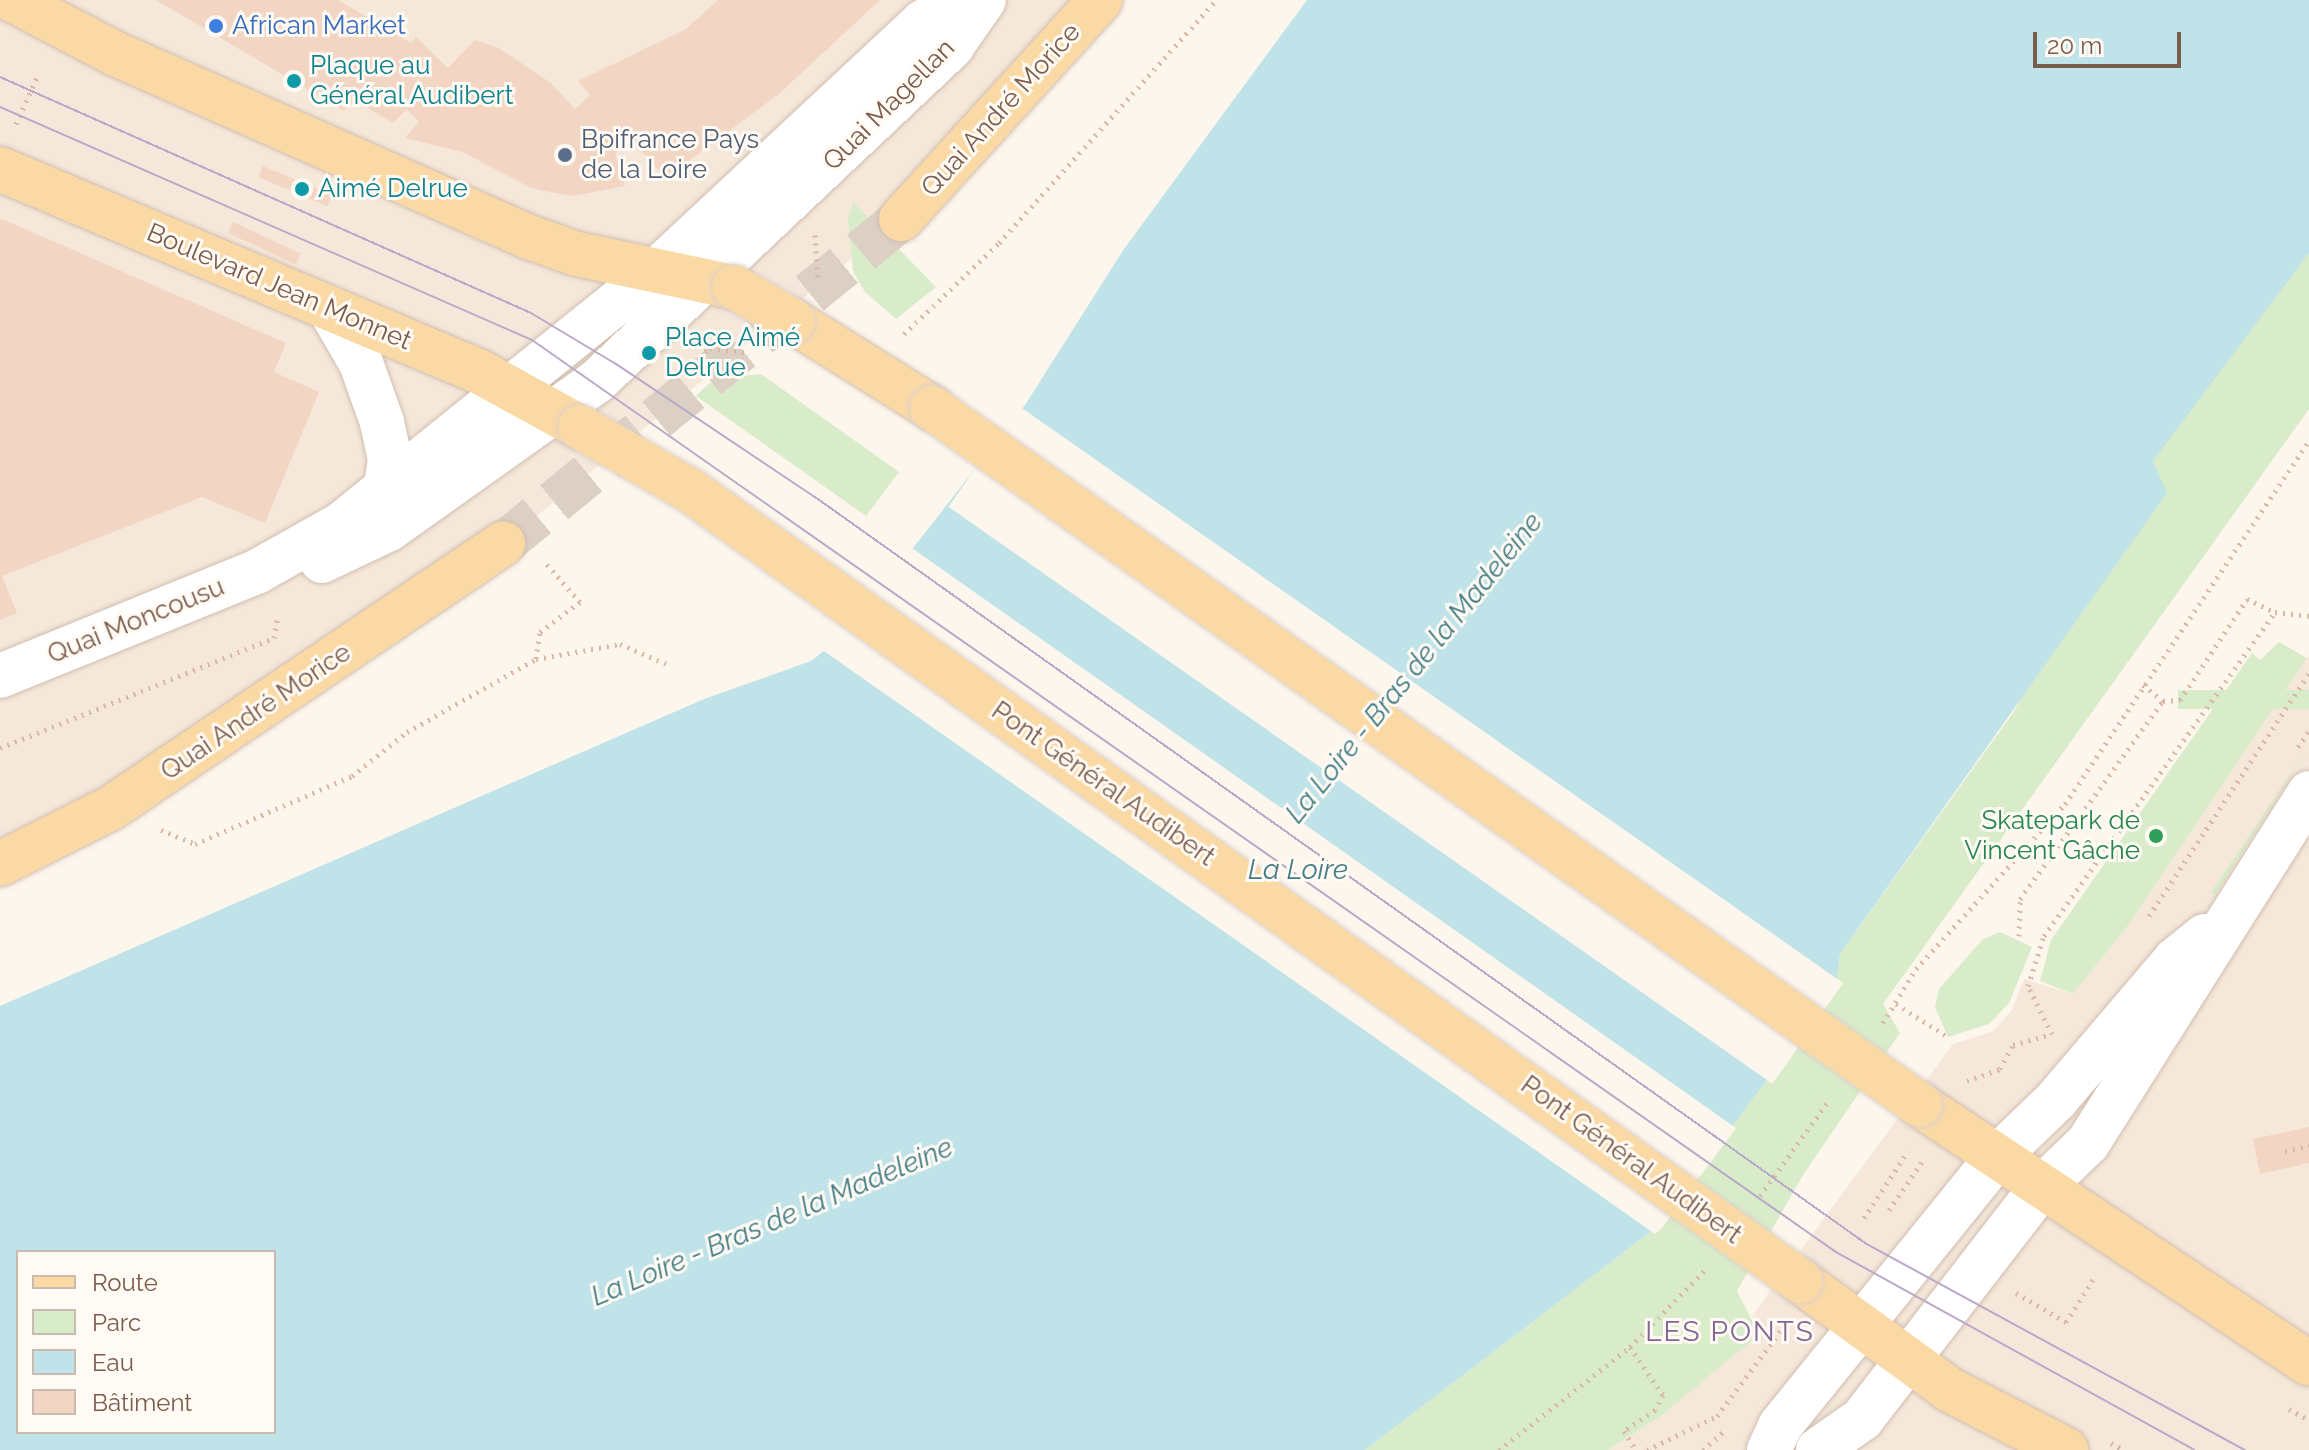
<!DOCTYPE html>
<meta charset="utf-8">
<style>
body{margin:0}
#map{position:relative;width:2309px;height:1450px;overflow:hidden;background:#fdf6ec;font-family:Raleway,sans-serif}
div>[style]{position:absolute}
.residential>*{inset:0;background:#f5e8da}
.green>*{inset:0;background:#d8ecc9;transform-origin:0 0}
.water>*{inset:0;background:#bfe3e8}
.pier>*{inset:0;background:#fdf6ec;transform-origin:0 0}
.building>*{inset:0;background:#f3d5c3;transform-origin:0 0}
.major-tunnel>*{height:44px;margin-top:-22px;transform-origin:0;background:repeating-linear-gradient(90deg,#dcd0c4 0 44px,transparent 0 66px)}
.path>*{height:5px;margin-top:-2.5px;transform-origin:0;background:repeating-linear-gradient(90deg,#d9b8a5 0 2px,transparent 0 8px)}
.roads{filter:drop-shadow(0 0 2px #d1beb0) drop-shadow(0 0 2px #d1beb0)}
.minor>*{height:44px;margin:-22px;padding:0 22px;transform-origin:22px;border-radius:22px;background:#fff}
.major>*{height:44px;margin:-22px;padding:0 22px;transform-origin:22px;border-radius:22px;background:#fbd9a5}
.tram>*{height:2px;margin:-1px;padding:0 1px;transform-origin:1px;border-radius:1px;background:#b9a8c9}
.path-bridge>*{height:5px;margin-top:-2.5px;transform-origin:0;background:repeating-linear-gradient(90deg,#d9b8a5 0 2px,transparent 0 8px)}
.bridges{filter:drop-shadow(0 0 2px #dad1cd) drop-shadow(0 0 2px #dad1cd)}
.major-bridge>*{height:44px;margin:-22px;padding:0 22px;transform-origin:22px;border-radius:22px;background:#fbd9a5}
.dots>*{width:22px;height:22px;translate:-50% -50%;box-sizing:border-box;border:4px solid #fffaf3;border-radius:50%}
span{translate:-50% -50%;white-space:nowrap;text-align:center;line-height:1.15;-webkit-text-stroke:6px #fffaf3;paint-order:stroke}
.shop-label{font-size:26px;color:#366cbe}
.left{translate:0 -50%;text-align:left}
.culture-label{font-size:26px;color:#0d838f}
.street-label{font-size:26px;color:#7a5c4d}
.service-label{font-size:26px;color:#4e5e75}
.leisure-label{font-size:26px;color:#27864d}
.right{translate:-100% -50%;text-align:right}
.water-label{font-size:28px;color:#437c86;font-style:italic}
.neighbourhood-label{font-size:28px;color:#846695;letter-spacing:2px}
.legend{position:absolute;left:16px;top:1250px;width:260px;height:184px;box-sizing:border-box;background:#fffaf3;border:2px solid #cabbb1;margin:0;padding:10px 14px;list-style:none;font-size:24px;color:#7a5c4d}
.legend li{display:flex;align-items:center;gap:16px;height:40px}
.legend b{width:40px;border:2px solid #cabbb1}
.scale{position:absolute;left:2033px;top:32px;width:148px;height:36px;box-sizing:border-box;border:4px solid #7a5c4d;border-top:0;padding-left:10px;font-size:24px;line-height:28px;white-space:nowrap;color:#7a5c4d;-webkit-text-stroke:6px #fffaf3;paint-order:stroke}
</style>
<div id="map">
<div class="residential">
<i style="clip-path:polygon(0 0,1097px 0,895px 223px,466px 574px,0 860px)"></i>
<i style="clip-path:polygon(2309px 655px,2309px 1450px,1608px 1450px,1662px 1415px,1756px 1328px,1752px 1316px,1953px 1044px,1994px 1031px,2012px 1010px,2024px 979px,2073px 994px,2130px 923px)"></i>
</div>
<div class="green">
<i style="clip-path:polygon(853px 202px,936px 287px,896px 319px,865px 292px,853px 271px,848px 219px)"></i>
<i style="clip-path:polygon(2309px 253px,2309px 409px,1883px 1004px,1900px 1033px,1803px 1175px,1737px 1291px,1756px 1328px,1751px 1341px,1662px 1415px,1608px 1450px,1365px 1450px,1658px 1226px,1836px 987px,1840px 954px,2013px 713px,2152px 461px)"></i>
<i style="clip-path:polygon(761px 374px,899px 472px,866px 516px,696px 396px,714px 379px)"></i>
<i style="clip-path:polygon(2279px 642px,2307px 658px,2130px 923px,2073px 994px,2040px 981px,2051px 940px,2252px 653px,2260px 660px)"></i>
<i style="left:2309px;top:690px;width:19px;height:131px;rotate:90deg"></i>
<i style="clip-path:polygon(2309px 747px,2215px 895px,2211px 892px)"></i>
<i style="clip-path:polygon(2000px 932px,2032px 947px,2009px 1003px,1989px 1024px,1948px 1037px,1935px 1007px,1939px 989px,1983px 939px)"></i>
</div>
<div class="water">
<i style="clip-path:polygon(evenodd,1307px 0,2309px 0,2309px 253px,2153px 461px,2167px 493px,1840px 954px,1836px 987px,1658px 1226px,1365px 1450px,0 1450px,0 1006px,704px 699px,811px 661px,845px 635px,1025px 405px,1124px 249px,1307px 0,18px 1252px,274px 1252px,274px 1432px,18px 1432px,18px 1252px)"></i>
</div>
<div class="pier">
<i style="left:1019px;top:406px;width:1006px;height:123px;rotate:35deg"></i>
<i style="clip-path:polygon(909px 546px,1736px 1128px,1661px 1229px,1655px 1234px,821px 649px,843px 632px)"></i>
</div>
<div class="building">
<i style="clip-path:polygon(156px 0,338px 0,411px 43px,416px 37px,448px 68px,475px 40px,499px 48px,551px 83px,575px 109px,590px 95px,578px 81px,686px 29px,718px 0,880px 0,780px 93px,666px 178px,631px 140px,615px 154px,625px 186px,573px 196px,533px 189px,462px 152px,405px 138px,419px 122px,407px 109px,393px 123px,354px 100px,344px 111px)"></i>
<i style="left:263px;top:166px;width:75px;height:12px;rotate:23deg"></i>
<i style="clip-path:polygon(0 218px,286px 343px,274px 372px,319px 392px,265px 523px,202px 497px,2px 576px,17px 613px,0 620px)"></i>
<i style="left:233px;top:222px;width:75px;height:12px;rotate:25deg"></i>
<i style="clip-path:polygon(2309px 1127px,2309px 1163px,2260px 1174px,2253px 1139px)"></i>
</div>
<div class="major-tunnel">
<i style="left:503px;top:544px;width:514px;rotate:-39.23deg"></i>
</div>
<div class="path">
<i style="left:16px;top:124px;width:54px;rotate:-65.8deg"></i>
<i style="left:904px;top:334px;width:132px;rotate:-43.8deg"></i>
<i style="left:999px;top:243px;width:326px;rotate:-48.2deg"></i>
<i style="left:692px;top:361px;width:22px;rotate:-36deg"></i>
<i style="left:710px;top:348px;width:8px;rotate:-140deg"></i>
<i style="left:536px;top:659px;width:27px;rotate:-82deg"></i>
<i style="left:540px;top:632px;width:50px;rotate:-36.9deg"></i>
<i style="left:580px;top:602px;width:53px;rotate:-131.2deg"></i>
<i style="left:2143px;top:685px;width:26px;rotate:39deg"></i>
<i style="left:2163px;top:701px;width:17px;rotate:-3deg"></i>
<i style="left:2180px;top:700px;width:121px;rotate:-56.4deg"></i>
<i style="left:2247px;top:599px;width:31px;rotate:25deg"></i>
<i style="left:2298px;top:747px;width:19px;rotate:-55deg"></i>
<i style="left:0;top:748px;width:295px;rotate:-21.9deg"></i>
<i style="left:274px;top:638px;width:23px;rotate:-80deg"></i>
<i style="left:161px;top:830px;width:37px;rotate:22deg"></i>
<i style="left:195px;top:844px;width:171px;rotate:-23.4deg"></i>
<i style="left:352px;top:776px;width:70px;rotate:-38.7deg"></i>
<i style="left:407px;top:732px;width:148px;rotate:-29.5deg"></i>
<i style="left:536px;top:659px;width:85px;rotate:-10.1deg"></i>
<i style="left:620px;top:644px;width:51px;rotate:23.1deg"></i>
<i style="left:2149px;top:916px;width:291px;rotate:-56.6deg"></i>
<i style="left:2019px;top:936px;width:37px;rotate:-88deg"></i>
<i style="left:2020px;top:899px;width:244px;rotate:-54.2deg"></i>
<i style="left:1896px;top:1004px;width:58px;rotate:32.3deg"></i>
<i style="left:1883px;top:1023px;width:63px;rotate:-58.6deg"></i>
<i style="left:1916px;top:969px;width:222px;rotate:-47.9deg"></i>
<i style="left:2065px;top:804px;width:437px;rotate:-56.1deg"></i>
<i style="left:2052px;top:1034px;width:54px;rotate:-116.6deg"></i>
<i style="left:2028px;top:986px;width:52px;rotate:-72.3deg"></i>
<i style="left:2044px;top:936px;width:398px;rotate:-54.5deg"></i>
<i style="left:2275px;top:612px;width:34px;rotate:7deg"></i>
<i style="left:1967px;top:1081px;width:35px;rotate:-20deg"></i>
<i style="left:2000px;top:1069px;width:27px;rotate:-62deg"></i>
<i style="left:2013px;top:1045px;width:36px;rotate:-16deg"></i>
<i style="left:2285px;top:1151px;width:25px;rotate:-12deg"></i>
<i style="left:1760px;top:1196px;width:118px;rotate:-54.3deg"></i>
<i style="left:1889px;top:1210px;width:58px;rotate:-55.5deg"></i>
<i style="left:1864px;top:1218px;width:80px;rotate:-56.7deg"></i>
<i style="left:2016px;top:1293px;width:58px;rotate:30.1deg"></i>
<i style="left:2066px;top:1322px;width:52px;rotate:-57.5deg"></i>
<i style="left:1630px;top:1347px;width:58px;rotate:55.5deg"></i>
<i style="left:1663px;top:1395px;width:17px;rotate:118deg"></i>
<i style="left:1655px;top:1410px;width:37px;rotate:146deg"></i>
<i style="left:1624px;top:1431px;width:22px;rotate:58deg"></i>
<i style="left:2289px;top:1409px;width:23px;rotate:29deg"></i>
<i style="left:2111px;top:1443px;width:15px;rotate:28deg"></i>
<i style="left:1499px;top:1450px;width:167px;rotate:-38.2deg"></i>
<i style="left:1630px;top:1347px;width:106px;rotate:-45.8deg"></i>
<i style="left:1647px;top:1450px;width:78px;rotate:-25.9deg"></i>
<i style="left:1717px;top:1416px;width:114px;rotate:-53.2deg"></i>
<i style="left:1703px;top:1450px;width:27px;rotate:-42deg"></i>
</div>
<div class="roads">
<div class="minor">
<i style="left:329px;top:308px;width:64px;rotate:59.8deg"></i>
<i style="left:361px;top:363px;width:63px;rotate:70.4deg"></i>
<i style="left:382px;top:422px;width:39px;rotate:78deg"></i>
<i style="left:390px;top:460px;width:30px;rotate:99deg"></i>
<i style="left:322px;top:561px;width:74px;rotate:-25.5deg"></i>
<i style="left:389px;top:529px;width:254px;rotate:-35.4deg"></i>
<i style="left:596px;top:382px;width:490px;rotate:-43.3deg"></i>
<i style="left:952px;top:46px;width:56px;rotate:-55.2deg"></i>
<i style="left:0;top:676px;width:279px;rotate:-22.1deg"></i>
<i style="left:258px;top:571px;width:94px;rotate:-29.3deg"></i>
<i style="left:340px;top:525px;width:405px;rotate:-38.8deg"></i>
<i style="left:656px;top:271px;width:365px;rotate:-43deg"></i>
<i style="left:923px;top:22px;width:42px;rotate:-31.4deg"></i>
<i style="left:1769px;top:1450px;width:26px;rotate:-65deg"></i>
<i style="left:1780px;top:1426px;width:344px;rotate:-51.1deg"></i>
<i style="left:1996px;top:1158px;width:83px;rotate:-44deg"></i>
<i style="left:2056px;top:1100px;width:184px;rotate:-49.6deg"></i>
<i style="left:2175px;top:960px;width:38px;rotate:-39deg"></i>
<i style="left:1818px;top:1450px;width:54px;rotate:-35.2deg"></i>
<i style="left:1862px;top:1419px;width:291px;rotate:-52.3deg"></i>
<i style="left:2040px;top:1189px;width:66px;rotate:-43.8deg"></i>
<i style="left:2088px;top:1143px;width:414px;rotate:-57.7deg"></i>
</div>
<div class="major">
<i style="left:13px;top:0;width:116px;rotate:27.7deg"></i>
<i style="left:116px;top:54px;width:449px;rotate:23.9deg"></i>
<i style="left:526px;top:236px;width:54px;rotate:19.4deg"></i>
<i style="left:577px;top:254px;width:160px;rotate:11.9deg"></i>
<i style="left:0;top:169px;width:521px;rotate:22.92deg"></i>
<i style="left:480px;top:372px;width:114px;rotate:28.8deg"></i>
<i style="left:901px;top:219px;width:296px;rotate:-47.7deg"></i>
<i style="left:793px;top:321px;width:164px;rotate:32deg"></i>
<i style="left:0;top:864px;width:124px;rotate:-26.8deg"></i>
<i style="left:111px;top:808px;width:473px;rotate:-34deg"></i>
<i style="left:1920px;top:1105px;width:467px;rotate:33.6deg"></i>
<i style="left:1800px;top:1281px;width:185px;rotate:36deg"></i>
<i style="left:1950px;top:1390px;width:131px;rotate:27.3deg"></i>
</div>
</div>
<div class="tram">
<i style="left:0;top:77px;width:581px;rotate:23.96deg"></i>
<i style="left:531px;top:313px;width:99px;rotate:31deg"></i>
<i style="left:616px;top:364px;width:239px;rotate:33.8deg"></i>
<i style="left:815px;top:497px;width:1288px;rotate:35.39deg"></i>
<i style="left:1865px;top:1243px;width:433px;rotate:28.6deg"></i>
<i style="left:0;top:107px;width:581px;rotate:23.65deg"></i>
<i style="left:532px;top:340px;width:1591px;rotate:34.97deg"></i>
<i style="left:1836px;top:1252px;width:409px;rotate:28.9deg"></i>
</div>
<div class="path-bridge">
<i style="left:815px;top:235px;width:47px;rotate:86.3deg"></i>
<i style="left:710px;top:348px;width:40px;rotate:7.1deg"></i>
</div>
<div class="bridges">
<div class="major-bridge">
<i style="left:734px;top:287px;width:68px;rotate:30deg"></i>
<i style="left:932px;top:408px;width:1209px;rotate:35.2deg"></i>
<i style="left:580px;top:427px;width:128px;rotate:30deg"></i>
<i style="left:691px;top:491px;width:1362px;rotate:35.46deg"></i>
</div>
</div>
<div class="dots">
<i style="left:216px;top:26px;background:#3f7fe0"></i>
<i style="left:294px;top:81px;background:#0f9aa8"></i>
<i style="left:565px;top:155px;background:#5c6f8a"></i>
<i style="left:302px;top:189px;background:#0f9aa8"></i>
<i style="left:649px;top:353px;background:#0f9aa8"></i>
<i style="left:2156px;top:836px;background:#2e9e5b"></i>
</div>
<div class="shop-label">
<span class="left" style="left:232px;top:26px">African Market</span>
</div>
<div class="culture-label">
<span class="left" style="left:310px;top:81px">Plaque au<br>Général Audibert</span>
<span class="left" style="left:318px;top:189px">Aimé Delrue</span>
<span class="left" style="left:665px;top:353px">Place Aimé<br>Delrue</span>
</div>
<div class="street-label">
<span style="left:889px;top:105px;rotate:-45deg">Quai Magellan</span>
<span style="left:1001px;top:110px;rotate:-48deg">Quai André Morice</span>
<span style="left:279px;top:287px;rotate:23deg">Boulevard Jean Monnet</span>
<span style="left:136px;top:621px;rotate:-22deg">Quai Moncousu</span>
<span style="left:256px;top:712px;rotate:-34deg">Quai André Morice</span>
<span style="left:1103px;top:784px;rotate:35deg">Pont Général Audibert</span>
<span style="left:1631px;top:1160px;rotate:36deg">Pont Général Audibert</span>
</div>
<div class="service-label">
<span class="left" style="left:581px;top:155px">Bpifrance Pays<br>de la Loire</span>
</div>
<div class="leisure-label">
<span class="right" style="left:2140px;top:836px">Skatepark de<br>Vincent Gâche</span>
</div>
<div class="water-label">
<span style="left:1414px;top:668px;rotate:-51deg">La Loire - Bras de la Madeleine</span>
<span style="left:1298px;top:870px">La Loire</span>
<span style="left:772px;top:1222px;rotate:-23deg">La Loire - Bras de la Madeleine</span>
</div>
<div class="neighbourhood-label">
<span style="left:1730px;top:1332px">LES PONTS</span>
</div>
<ul class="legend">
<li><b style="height:10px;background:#fbd9a5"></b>Route</li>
<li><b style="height:22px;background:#d8ecc9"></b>Parc</li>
<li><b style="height:22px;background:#bfe3e8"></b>Eau</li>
<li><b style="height:22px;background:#f3d5c3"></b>Bâtiment</li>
</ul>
<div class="scale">20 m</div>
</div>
